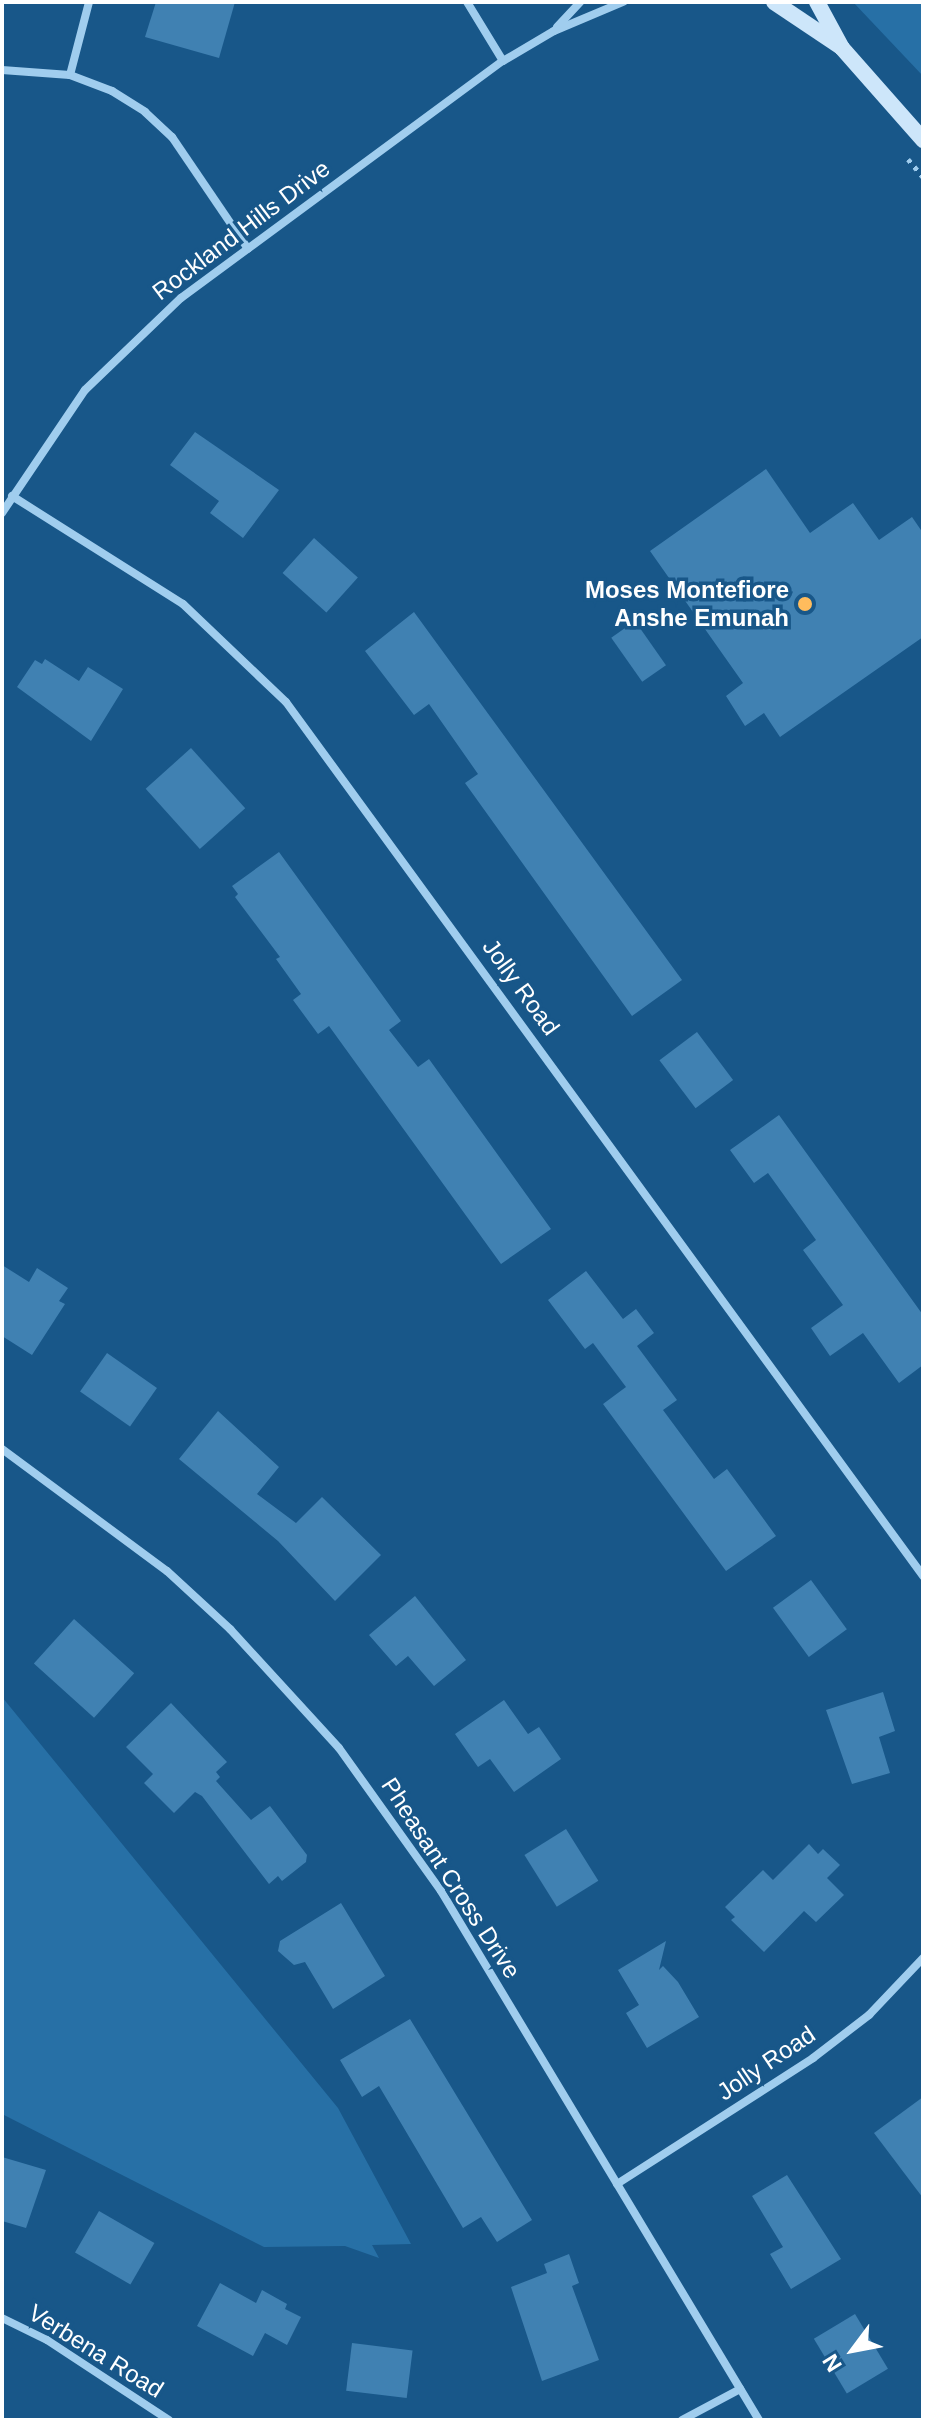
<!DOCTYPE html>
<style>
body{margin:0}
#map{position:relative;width:925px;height:2422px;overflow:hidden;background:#185789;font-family:Arial,sans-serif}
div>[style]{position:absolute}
.green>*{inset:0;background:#2770a6}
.building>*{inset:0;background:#4081b2;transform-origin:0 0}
.path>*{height:5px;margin-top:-2.5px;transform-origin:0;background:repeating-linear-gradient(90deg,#a0cdee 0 4px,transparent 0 10px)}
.street>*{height:8px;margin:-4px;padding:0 4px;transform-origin:4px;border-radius:4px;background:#a0cdee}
.secondary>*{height:16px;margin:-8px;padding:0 8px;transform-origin:8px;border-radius:8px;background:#cde6fa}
.dots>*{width:22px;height:22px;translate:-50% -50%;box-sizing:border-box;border:4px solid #185789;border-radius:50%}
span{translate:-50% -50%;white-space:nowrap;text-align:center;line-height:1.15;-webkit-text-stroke:7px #185789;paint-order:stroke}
.street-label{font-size:24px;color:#fff}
.poi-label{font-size:24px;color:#fff;font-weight:700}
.right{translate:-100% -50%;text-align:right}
.frame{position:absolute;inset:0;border:4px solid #fff;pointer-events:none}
.north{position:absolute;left:813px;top:2310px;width:80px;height:80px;-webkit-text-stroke:6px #185789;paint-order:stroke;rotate:238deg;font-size:22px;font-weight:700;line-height:32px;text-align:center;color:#fff}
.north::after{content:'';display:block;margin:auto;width:28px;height:36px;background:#fff;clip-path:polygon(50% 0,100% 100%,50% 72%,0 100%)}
</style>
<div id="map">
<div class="green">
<i style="clip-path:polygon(853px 2px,923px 2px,923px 76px)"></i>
<i style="clip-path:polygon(2px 1697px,338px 2108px,411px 2244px,372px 2245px,379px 2258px,345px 2246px,264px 2247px,2px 2114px)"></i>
</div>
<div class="building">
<i style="clip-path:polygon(156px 2px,235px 2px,219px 58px,145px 37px)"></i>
<i style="clip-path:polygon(195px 432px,279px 490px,243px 538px,210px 513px,219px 501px,170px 465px)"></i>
<i style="clip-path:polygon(766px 469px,810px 533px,853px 503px,879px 540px,912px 517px,923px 533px,923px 637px,780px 737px,764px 713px,745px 726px,726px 696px,743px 683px,650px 551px)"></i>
<i style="left:314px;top:538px;width:59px;height:47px;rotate:42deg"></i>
<i style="clip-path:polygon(414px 612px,682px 980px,632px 1016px,465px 783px,478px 774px,429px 704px,414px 715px,365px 651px)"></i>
<i style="left:635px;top:621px;width:54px;height:29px;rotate:55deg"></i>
<i style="clip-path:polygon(45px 659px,79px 681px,88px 667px,123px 689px,91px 741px,17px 687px,35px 660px,42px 664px)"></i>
<i style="left:191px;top:748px;width:81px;height:61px;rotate:48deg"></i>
<i style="clip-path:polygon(279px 852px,401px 1021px,389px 1030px,418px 1067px,429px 1059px,551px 1229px,501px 1264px,329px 1026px,318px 1034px,293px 1000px,301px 994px,276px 959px,280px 957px,235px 897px,238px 894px,232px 886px)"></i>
<i style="left:697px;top:1032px;width:60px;height:47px;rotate:53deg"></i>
<i style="clip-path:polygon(779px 1115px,923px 1315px,923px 1365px,899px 1383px,863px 1333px,830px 1356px,811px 1328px,843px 1305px,803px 1250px,816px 1240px,768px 1173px,754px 1183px,730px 1150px)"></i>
<i style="clip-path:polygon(2px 1265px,29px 1282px,37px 1268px,68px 1288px,59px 1301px,65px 1304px,32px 1355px,2px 1336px)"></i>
<i style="clip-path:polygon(586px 1271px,623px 1319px,636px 1309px,654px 1333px,637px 1346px,677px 1400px,663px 1410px,714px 1479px,727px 1469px,776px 1536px,726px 1571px,603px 1404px,626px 1387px,593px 1343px,585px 1349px,548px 1300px)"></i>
<i style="left:107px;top:1353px;width:61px;height:47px;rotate:35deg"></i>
<i style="clip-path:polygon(218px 1411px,279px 1467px,257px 1494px,296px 1523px,322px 1497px,381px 1555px,335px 1601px,278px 1541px,179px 1459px)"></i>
<i style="left:811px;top:1580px;width:61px;height:47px;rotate:54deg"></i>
<i style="clip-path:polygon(415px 1596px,466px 1660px,434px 1686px,408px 1656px,396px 1666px,369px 1635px)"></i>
<i style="left:74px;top:1619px;width:81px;height:60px;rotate:42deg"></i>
<i style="clip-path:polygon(883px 1692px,895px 1731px,879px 1737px,890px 1773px,852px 1784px,826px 1710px)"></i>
<i style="clip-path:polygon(504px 1700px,528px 1734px,539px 1727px,561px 1759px,514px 1792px,490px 1759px,478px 1767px,455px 1734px)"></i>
<i style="clip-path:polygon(171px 1703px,227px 1762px,216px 1772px,220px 1777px,216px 1781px,251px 1820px,270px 1806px,307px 1855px,306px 1862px,282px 1881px,278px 1876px,269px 1884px,202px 1796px,195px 1792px,174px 1813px,144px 1783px,153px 1774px,126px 1747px)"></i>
<i style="left:566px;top:1829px;width:61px;height:49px;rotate:58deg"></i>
<i style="clip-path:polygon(809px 1844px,818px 1854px,823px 1849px,840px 1865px,827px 1878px,844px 1895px,816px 1922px,804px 1911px,764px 1952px,731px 1920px,735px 1917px,725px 1907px,763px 1870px,773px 1880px)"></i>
<i style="clip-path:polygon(341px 1903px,385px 1976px,333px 2009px,305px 1962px,294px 1965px,278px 1951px,280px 1941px)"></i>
<i style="clip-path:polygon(666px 1941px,659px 1970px,663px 1966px,678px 1982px,699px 2017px,647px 2048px,626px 2013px,639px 2005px,618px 1970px)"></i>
<i style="clip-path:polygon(410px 2019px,532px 2220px,497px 2242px,481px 2217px,463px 2228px,379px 2086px,362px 2097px,340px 2060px)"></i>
<i style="clip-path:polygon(923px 2097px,923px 2198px,874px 2133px)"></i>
<i style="clip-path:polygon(2px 2157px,46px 2170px,26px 2228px,2px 2221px)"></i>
<i style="clip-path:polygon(787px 2175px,841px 2259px,791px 2289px,770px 2254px,783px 2247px,752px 2196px)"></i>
<i style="left:99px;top:2211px;width:64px;height:48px;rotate:30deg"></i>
<i style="clip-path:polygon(569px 2254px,579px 2283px,572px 2286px,599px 2360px,542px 2381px,511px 2287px,547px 2273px,544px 2264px)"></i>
<i style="clip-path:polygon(220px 2283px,256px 2303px,262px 2290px,287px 2304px,285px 2309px,301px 2317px,287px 2345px,265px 2333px,253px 2356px,197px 2326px)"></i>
<i style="left:855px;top:2314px;width:64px;height:48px;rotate:59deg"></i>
<i style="left:352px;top:2343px;width:61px;height:48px;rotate:7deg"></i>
</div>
<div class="path">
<i style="left:908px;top:159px;width:23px;rotate:50deg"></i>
</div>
<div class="street">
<i style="left:467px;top:2px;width:69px;rotate:58.6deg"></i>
<i style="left:557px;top:27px;width:34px;rotate:-47deg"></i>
<i style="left:2px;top:70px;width:68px;rotate:4.2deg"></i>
<i style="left:70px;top:75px;width:45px;rotate:20.9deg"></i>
<i style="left:112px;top:91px;width:39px;rotate:32deg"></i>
<i style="left:145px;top:112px;width:37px;rotate:43deg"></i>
<i style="left:172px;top:137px;width:135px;rotate:55.8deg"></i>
<i style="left:70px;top:75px;width:75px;rotate:-75.4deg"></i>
<i style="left:12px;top:496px;width:202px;rotate:32.3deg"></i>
<i style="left:183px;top:604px;width:142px;rotate:43.6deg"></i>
<i style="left:286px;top:702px;width:1082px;rotate:53.91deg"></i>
<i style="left:2px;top:513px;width:148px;rotate:-56deg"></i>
<i style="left:85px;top:390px;width:133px;rotate:-43.8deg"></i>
<i style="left:181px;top:298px;width:400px;rotate:-36.4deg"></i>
<i style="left:503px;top:61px;width:59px;rotate:-30.5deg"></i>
<i style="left:554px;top:31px;width:75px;rotate:-22.8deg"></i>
<i style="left:2px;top:1449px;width:205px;rotate:36.5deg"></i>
<i style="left:167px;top:1571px;width:86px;rotate:42.6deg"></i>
<i style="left:230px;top:1629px;width:161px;rotate:47.5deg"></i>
<i style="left:339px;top:1748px;width:176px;rotate:54.5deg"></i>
<i style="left:441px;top:1891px;width:617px;rotate:58.99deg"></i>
<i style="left:617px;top:2184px;width:233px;rotate:-32.7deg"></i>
<i style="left:813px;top:2058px;width:71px;rotate:-37.5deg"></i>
<i style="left:869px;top:2015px;width:79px;rotate:-46.5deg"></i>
<i style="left:2px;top:2318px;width:50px;rotate:26.1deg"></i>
<i style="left:47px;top:2340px;width:146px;rotate:33.3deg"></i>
<i style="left:682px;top:2420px;width:66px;rotate:-28.1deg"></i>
</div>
<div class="secondary">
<i style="left:774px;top:2px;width:81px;rotate:33.9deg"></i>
<i style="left:817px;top:2px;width:52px;rotate:61.5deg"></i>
<i style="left:842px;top:48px;width:123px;rotate:48.6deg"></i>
</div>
<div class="dots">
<i style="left:805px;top:604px;background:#ffbc5d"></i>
</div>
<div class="street-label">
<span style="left:241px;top:230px;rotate:-37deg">Rockland Hills Drive</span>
<span style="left:521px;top:987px;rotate:54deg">Jolly Road</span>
<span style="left:451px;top:1878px;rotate:57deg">Pheasant Cross Drive</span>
<span style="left:766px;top:2063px;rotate:-34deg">Jolly Road</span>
<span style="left:96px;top:2351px;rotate:32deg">Verbena Road</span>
</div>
<div class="poi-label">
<span class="right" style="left:789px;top:604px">Moses Montefiore<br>Anshe Emunah</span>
</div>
<div class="frame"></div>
<div class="north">N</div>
</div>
